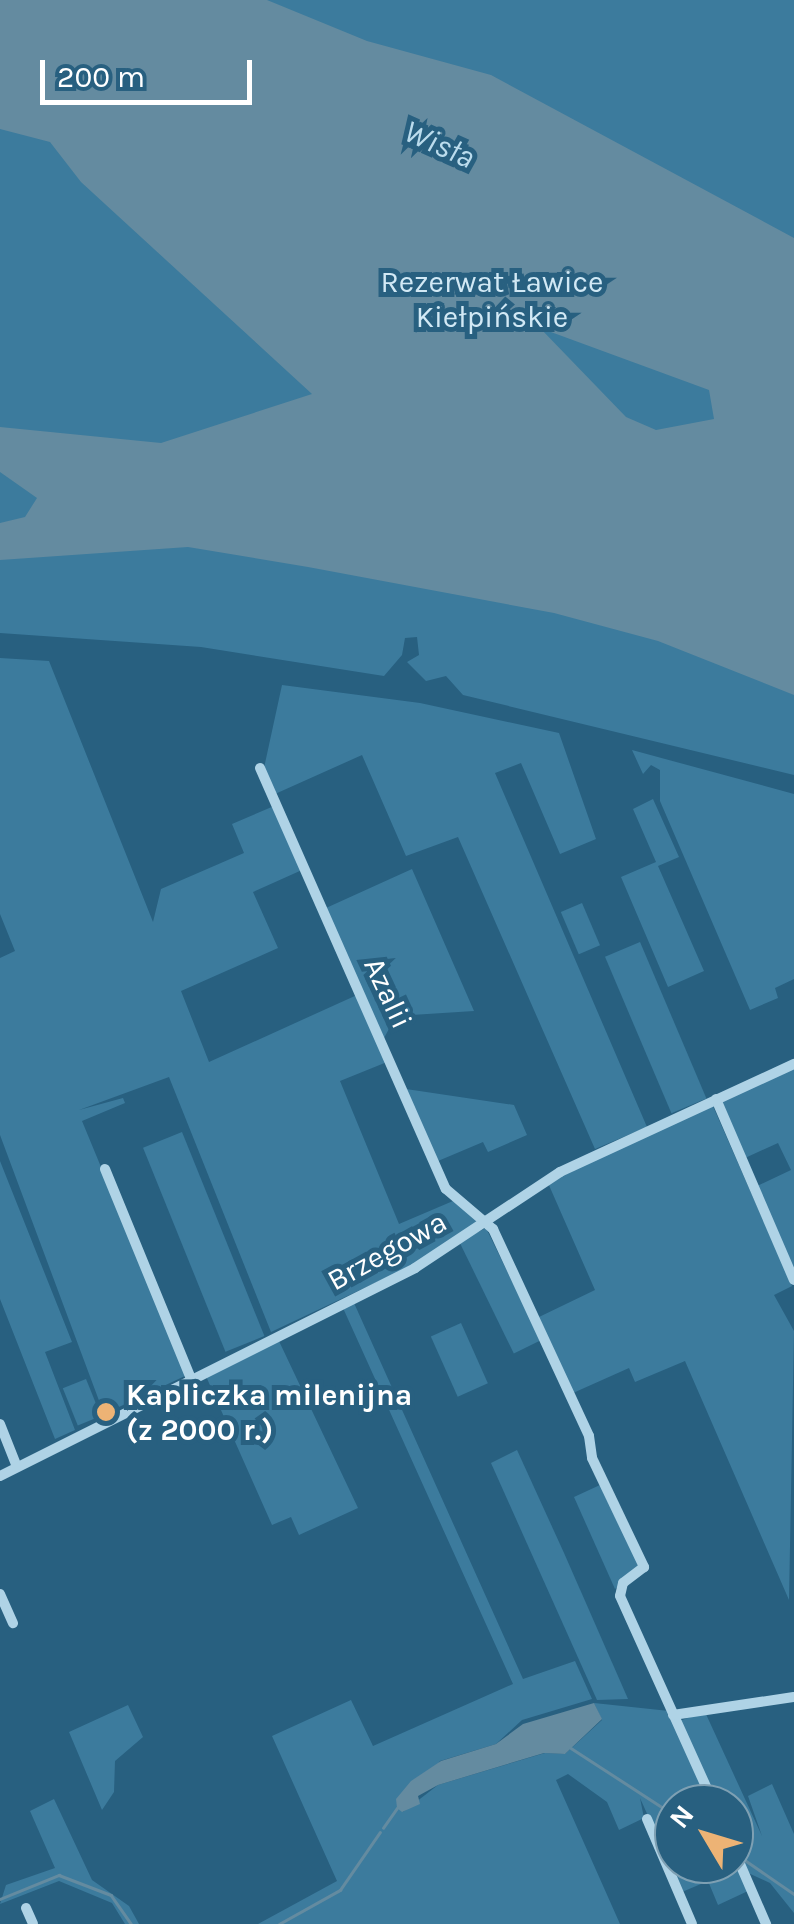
<!DOCTYPE html>
<meta charset="utf-8">
<style>
body{margin:0}
#map{position:relative;width:794px;height:1924px;overflow:hidden;background:#286080;font-family:Karla,sans-serif}
div>[style]{position:absolute}
.green>*{inset:0;background:#3c7b9d;transform-origin:0 0}
.water>*{inset:0;background:#648ba0}
.stream>*{height:2.5px;margin:-1.25px;padding:0 1.25px;transform-origin:1.25px;border-radius:1.25px;background:#648ba0}
.minor>*{height:10px;margin:-5px;padding:0 5px;transform-origin:5px;border-radius:5px;background:#afd3e6}
.dots>*{width:28px;height:28px;translate:-50% -50%;box-sizing:border-box;border:5px solid #286080;border-radius:50%}
span{translate:-50% -50%;white-space:nowrap;text-align:center;line-height:1.15;-webkit-text-stroke:10px #286080;paint-order:stroke}
.park-label{font-size:30px;color:#d2e9f5}
.street-label{font-size:30px;color:#fff}
.poi-label{font-size:30px;color:#fff;font-weight:700}
.left{translate:0 -50%;text-align:left}
.water-label{font-size:32px;color:#bbdced;font-style:italic}
.north{position:absolute;left:654px;top:1784px;width:100px;height:100px;box-sizing:border-box;background:#286080;border:2px solid #7ea0b3;border-radius:50%;rotate:308deg;font-size:28px;font-weight:700;line-height:40px;text-align:center;color:#fff}
.north::after{content:'';display:block;margin:auto;width:35px;height:45px;background:#edb375;clip-path:polygon(50% 0,100% 100%,50% 72%,0 100%)}
.scale{position:absolute;left:40px;top:60px;width:212px;height:45px;box-sizing:border-box;border:5px solid #fff;border-top:0;padding-left:12px;font-size:30px;line-height:35px;white-space:nowrap;color:#fff;-webkit-text-stroke:8px #286080;paint-order:stroke}
</style>
<div id="map">
<div class="green">
<i style="clip-path:polygon(0 0,794px 0,794px 775px,463px 695px,446px 676px,426px 681px,407px 662px,419px 655px,417px 637px,405px 638px,402px 655px,384px 676px,201px 647px,0 633px)"></i>
<i style="clip-path:polygon(0 658px,49px 661px,153px 922px,161px 889px,244px 853px,232px 824px,274px 806px,302px 870px,253px 892px,278px 948px,181px 991px,209px 1062px,357px 995px,387px 1062px,340px 1081px,399px 1224px,453px 1201px,481px 1224px,415px 1264px,271px 1332px,169px 1077px,79px 1110px,123px 1098px,125px 1103px,82px 1121px,187px 1375px,104px 1414px,0 1135px,0 958px,15px 951px,0 914px)"></i>
<i style="clip-path:polygon(282px 685px,420px 703px,559px 733px,596px 839px,560px 854px,521px 763px,495px 773px,647px 1127px,595px 1149px,458px 837px,406px 856px,362px 755px,275px 794px,264px 768px)"></i>
<i style="clip-path:polygon(632px 750px,794px 794px,794px 979px,775px 988px,778px 998px,750px 1010px,660px 801px,660px 770px,651px 765px,643px 774px)"></i>
<i style="clip-path:polygon(653px 799px,679px 857px,658px 866px,704px 971px,668px 987px,621px 877px,656px 862px,633px 809px)"></i>
<i style="clip-path:polygon(412px 869px,474px 1011px,396px 1016px,384px 1038px,326px 908px)"></i>
<i style="left:582px;top:903px;width:46px;height:23px;rotate:67deg"></i>
<i style="left:640px;top:942px;width:170px;height:38px;rotate:67deg"></i>
<i style="clip-path:polygon(794px 1067px,794px 1269px,757px 1186px,791px 1170px,778px 1143px,745px 1158px,720px 1101px)"></i>
<i style="clip-path:polygon(406px 1089px,514px 1105px,527px 1135px,488px 1152px,483px 1142px,438px 1161px)"></i>
<i style="clip-path:polygon(712px 1104px,792px 1286px,774px 1295px,794px 1331px,789px 1600px,685px 1361px,635px 1382px,629px 1368px,573px 1393px,539px 1317px,595px 1290px,548px 1183px)"></i>
<i style="left:182px;top:1132px;width:220px;height:42px;rotate:68deg"></i>
<i style="clip-path:polygon(0 1161px,72px 1342px,45px 1352px,75px 1430px,55px 1439px,0 1299px)"></i>
<i style="left:486px;top:1228px;width:125px;height:30px;rotate:64deg"></i>
<i style="clip-path:polygon(354px 1303px,523px 1679px,575px 1661px,592px 1699px,522px 1720px,496px 1744px,440px 1761px,403px 1812px,438px 1785px,545px 1753px,565px 1754px,602px 1720px,594px 1703px,669px 1711px,711px 1804px,674px 1804px,674px 1864px,734px 1864px,734px 1856px,748px 1891px,718px 1905px,708px 1881px,682px 1892px,640px 1798px,644px 1818px,619px 1830px,607px 1802px,568px 1774px,556px 1780px,620px 1924px,258px 1924px,337px 1881px,272px 1736px,351px 1700px,373px 1746px,513px 1684px,343px 1308px)"></i>
<i style="left:461px;top:1323px;width:66px;height:33px;rotate:66deg"></i>
<i style="clip-path:polygon(278px 1339px,358px 1508px,299px 1535px,291px 1517px,272px 1525px,205px 1374px)"></i>
<i style="left:86px;top:1379px;width:40px;height:25px;rotate:68deg"></i>
<i style="clip-path:polygon(517px 1450px,564px 1553px,628px 1699px,597px 1700px,491px 1463px)"></i>
<i style="clip-path:polygon(600px 1485px,640px 1568px,615px 1589px,574px 1497px)"></i>
<i style="clip-path:polygon(128px 1705px,143px 1737px,115px 1761px,114px 1792px,102px 1810px,69px 1732px)"></i>
<i style="clip-path:polygon(705px 1712px,762px 1836px,748px 1796px,772px 1784px,794px 1834px,794px 1913px,770px 1883px,744px 1871px,734px 1843px,734px 1804px,716px 1804px,679px 1721px)"></i>
<i style="clip-path:polygon(54px 1799px,92px 1880px,129px 1906px,139px 1924px,125px 1924px,112px 1903px,59px 1881px,0 1904px,6px 1885px,55px 1868px,30px 1811px)"></i>
</div>
<div class="water">
<i style="clip-path:polygon(evenodd,0 0,267px 0,367px 41px,491px 75px,794px 238px,794px 695px,658px 641px,554px 613px,308px 567px,188px 547px,0 560px,0 523px,25px 517px,37px 498px,0 472px,0 427px,161px 443px,312px 394px,81px 182px,50px 142px,0 129px,0 0,540px 328px,709px 390px,714px 419px,656px 430px,626px 417px,540px 328px)"></i>
<i style="clip-path:polygon(594px 1703px,602px 1719px,565px 1754px,544px 1753px,438px 1785px,418px 1796px,420px 1804px,402px 1812px,397px 1808px,396px 1799px,411px 1781px,441px 1761px,496px 1744px,523px 1724px)"></i>
</div>
<div class="stream">
<i style="left:571px;top:1748px;width:123px;rotate:33deg"></i>
<i style="left:383px;top:1828px;width:24px;rotate:-55deg"></i>
<i style="left:742px;top:1858px;width:63px;rotate:34.7deg"></i>
<i style="left:0;top:1899px;width:64px;rotate:-22.1deg"></i>
<i style="left:59px;top:1875px;width:56px;rotate:21deg"></i>
<i style="left:111px;top:1895px;width:35px;rotate:55deg"></i>
<i style="left:279px;top:1924px;width:70px;rotate:-29.1deg"></i>
<i style="left:340px;top:1890px;width:70px;rotate:-55.4deg"></i>
</div>
<div class="minor">
<i style="left:260px;top:768px;width:460px;rotate:66.2deg"></i>
<i style="left:446px;top:1189px;width:62px;rotate:40.4deg"></i>
<i style="left:493px;top:1229px;width:228px;rotate:65.1deg"></i>
<i style="left:589px;top:1436px;width:22px;rotate:82deg"></i>
<i style="left:592px;top:1458px;width:121px;rotate:64.5deg"></i>
<i style="left:644px;top:1567px;width:26px;rotate:143deg"></i>
<i style="left:623px;top:1583px;width:13px;rotate:103deg"></i>
<i style="left:620px;top:1596px;width:228px;rotate:65.7deg"></i>
<i style="left:716px;top:1099px;width:197px;rotate:66.7deg"></i>
<i style="left:105px;top:1169px;width:224px;rotate:67.7deg"></i>
<i style="left:0;top:1424px;width:46px;rotate:68.4deg"></i>
<i style="left:0;top:1476px;width:464px;rotate:-26.6deg"></i>
<i style="left:415px;top:1268px;width:174px;rotate:-33.5deg"></i>
<i style="left:560px;top:1172px;width:258px;rotate:-24.8deg"></i>
<i style="left:0;top:1594px;width:32px;rotate:66deg"></i>
<i style="left:673px;top:1715px;width:122px;rotate:-8.5deg"></i>
<i style="left:647px;top:1819px;width:114px;rotate:66.8deg"></i>
<i style="left:734px;top:1850px;width:81px;rotate:66.6deg"></i>
<i style="left:26px;top:1908px;width:17px;rotate:66deg"></i>
</div>
<div class="dots">
<i style="left:106px;top:1412px;background:#edb375"></i>
</div>
<div class="park-label">
<span style="left:492px;top:299px">Rezerwat Ławice<br>Kiełpińskie</span>
</div>
<div class="street-label">
<span style="left:388px;top:993px;rotate:65deg">Azalii</span>
<span style="left:387px;top:1251px;rotate:-29deg">Brzegowa</span>
</div>
<div class="poi-label">
<span class="left" style="left:126px;top:1412px">Kapliczka milenijna<br>(z 2000 r.)</span>
</div>
<div class="water-label">
<span style="left:439px;top:145px;rotate:24deg">Wisła</span>
</div>
<div class="north">N</div>
<div class="scale">200 m</div>
</div>
